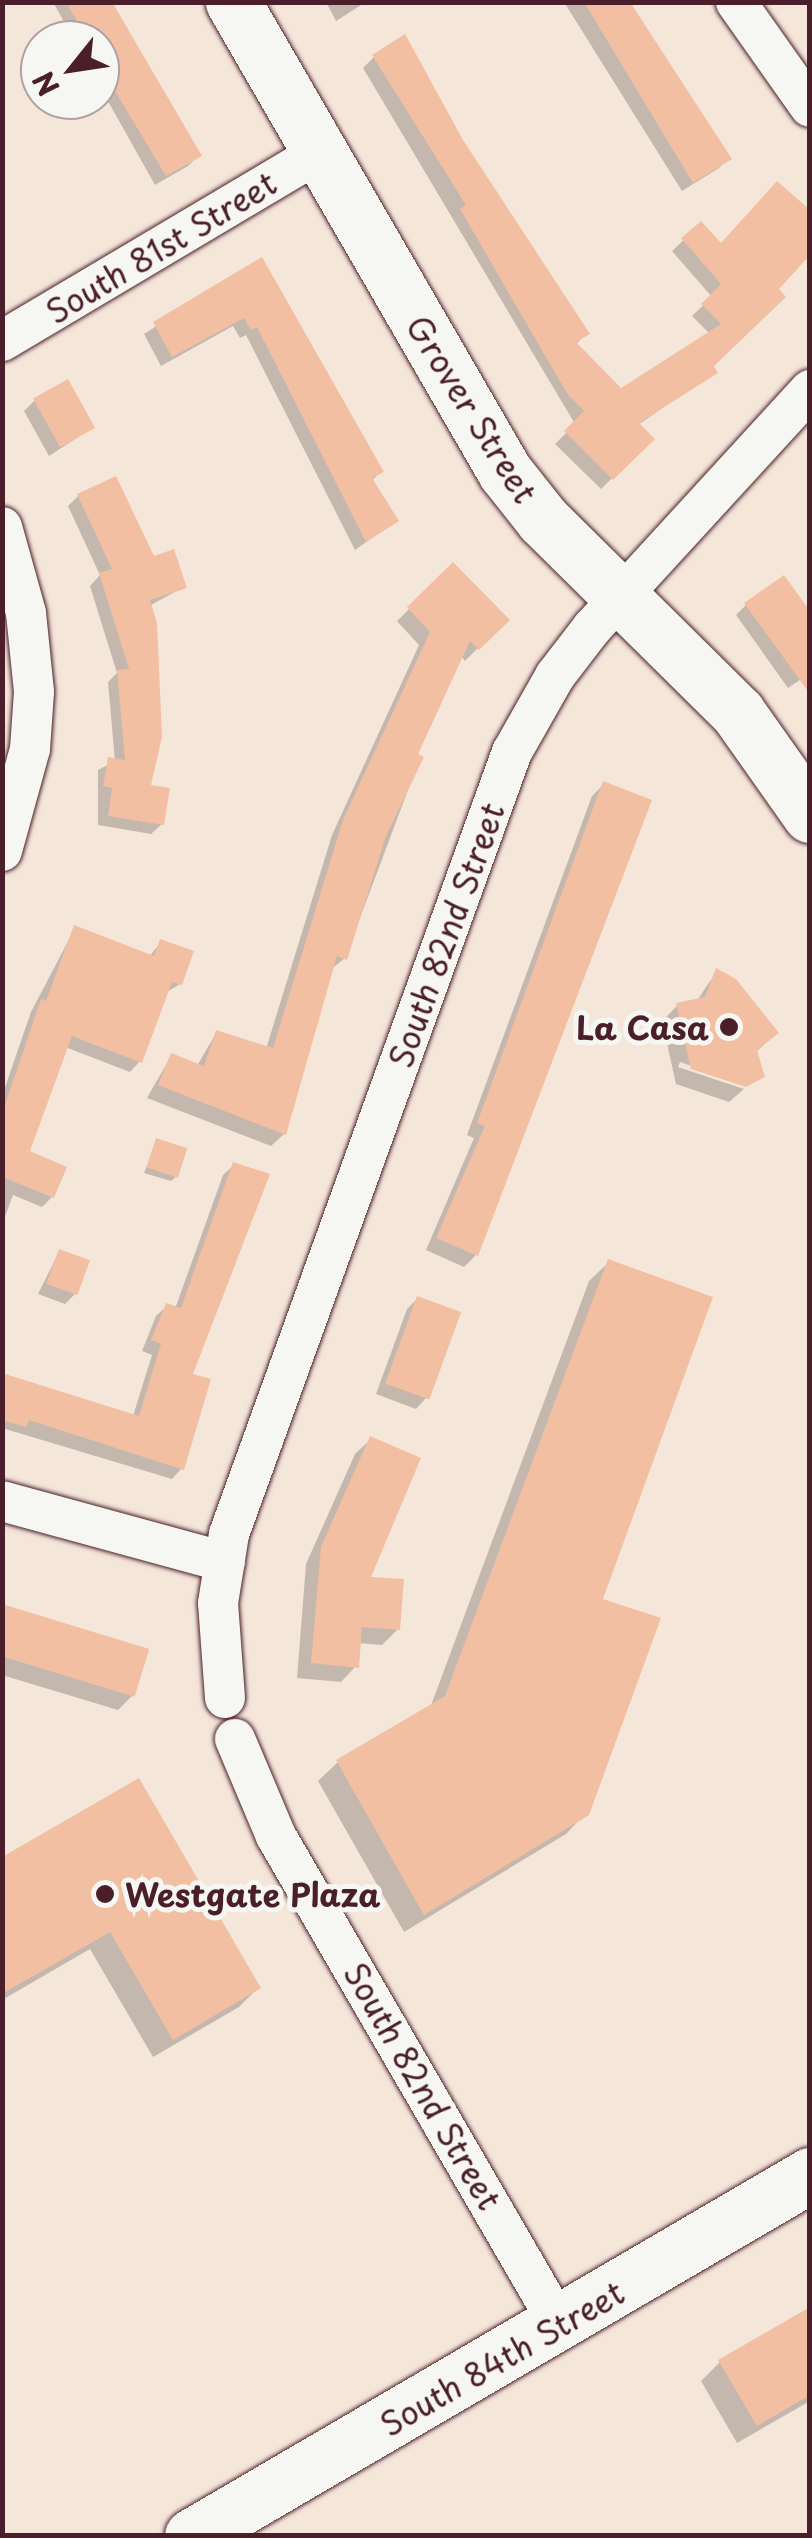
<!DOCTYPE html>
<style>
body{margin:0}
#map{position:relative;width:812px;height:2538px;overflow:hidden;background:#f5e6da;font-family:"Playpen Sans",sans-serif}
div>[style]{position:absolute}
.shadow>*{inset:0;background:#0003}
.building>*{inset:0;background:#f2bfa3;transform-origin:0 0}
.roads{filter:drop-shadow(0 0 2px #4a1f2b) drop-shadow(0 0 2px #4a1f2b)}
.street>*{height:40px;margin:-20px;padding:0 20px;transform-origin:20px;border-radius:20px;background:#f6f6f2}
.secondary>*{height:55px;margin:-27.5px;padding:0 27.5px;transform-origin:27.5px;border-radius:27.5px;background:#f6f6f2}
.primary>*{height:55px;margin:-27.5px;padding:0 27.5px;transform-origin:27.5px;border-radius:27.5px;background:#f6f6f2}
.dots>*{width:28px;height:28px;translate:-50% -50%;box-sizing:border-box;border:5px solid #f6f6f2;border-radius:50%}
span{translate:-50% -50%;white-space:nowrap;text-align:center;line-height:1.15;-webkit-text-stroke:10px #f6f6f2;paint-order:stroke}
.street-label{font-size:32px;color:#4a1f2b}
.poi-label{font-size:32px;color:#4a1f2b;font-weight:700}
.right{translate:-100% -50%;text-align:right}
.left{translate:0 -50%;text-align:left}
.frame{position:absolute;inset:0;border:5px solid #4a1f2b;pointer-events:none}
.north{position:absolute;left:20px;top:20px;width:100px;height:100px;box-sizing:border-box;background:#f6f6f2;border:2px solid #b1a0a2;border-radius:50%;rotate:240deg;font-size:28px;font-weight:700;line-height:40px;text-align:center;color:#4a1f2b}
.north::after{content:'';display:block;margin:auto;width:35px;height:45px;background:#4a1f2b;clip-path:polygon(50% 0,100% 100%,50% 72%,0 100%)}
</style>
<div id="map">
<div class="shadow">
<i style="clip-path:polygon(53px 2px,112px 2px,199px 155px,188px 166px,155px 185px,100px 87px,100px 40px,74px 40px)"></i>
<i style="clip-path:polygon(326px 2px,366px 2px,336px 21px)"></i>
<i style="clip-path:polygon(564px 2px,628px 2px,729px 158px,719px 168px,682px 191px)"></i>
<i style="clip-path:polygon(374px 57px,461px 142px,587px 333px,575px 345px,621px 392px,710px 334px,692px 316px,712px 297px,672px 251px,701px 224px,721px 246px,767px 195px,711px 366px,714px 372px,638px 425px,652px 439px,601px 489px,555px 444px,575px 424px,363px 68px)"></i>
<i style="clip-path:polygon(261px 260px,381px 472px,371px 481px,396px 521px,355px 550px,246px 335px,240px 338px,233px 326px,161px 366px,144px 334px)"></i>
<i style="clip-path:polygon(35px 400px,92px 428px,49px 456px,24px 411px)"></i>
<i style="clip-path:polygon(78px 496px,184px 587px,149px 606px,148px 787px,162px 824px,151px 834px,98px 825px,98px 770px,115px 761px,108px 682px,117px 673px,90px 586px,100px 575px,68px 506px)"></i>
<i style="clip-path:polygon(453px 566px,506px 620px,465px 661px,461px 656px,414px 755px,420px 758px,345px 958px,330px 970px,284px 1134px,271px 1146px,147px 1098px,171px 1056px,197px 1066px,216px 1033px,266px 1049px,332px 835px,419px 645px,397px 621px)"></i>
<i style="clip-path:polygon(746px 605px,810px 673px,788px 688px,736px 615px)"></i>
<i style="clip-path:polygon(604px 784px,648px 802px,476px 1255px,464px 1267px,426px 1250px,474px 1138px,467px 1135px,592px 796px)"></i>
<i style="clip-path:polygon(75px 928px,149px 957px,161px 942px,180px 984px,165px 993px,140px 1061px,130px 1072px,65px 1047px,27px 1153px,52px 1197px,42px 1207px,13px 1195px,2px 1225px,2px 1096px,31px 1012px)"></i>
<i style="clip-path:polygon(717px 971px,776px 1033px,755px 1053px,748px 1085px,680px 1062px,678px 1067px,744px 1089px,729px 1102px,676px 1084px,662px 1021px,677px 1006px,696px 1002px)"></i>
<i style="clip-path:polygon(157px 1141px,176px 1177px,171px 1181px,144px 1173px)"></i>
<i style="clip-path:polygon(234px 1165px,189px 1375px,182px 1468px,172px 1479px,2px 1428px,2px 1376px,133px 1416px,152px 1355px,142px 1351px,156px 1316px,167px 1306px,175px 1309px,223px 1175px)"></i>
<i style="clip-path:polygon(59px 1252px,75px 1294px,65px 1304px,38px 1294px)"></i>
<i style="clip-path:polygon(609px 1262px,600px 1601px,586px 1813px,566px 1834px,404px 1932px,318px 1781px,338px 1762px,430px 1708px,589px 1281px)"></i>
<i style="clip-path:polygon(417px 1299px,426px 1398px,416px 1409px,376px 1394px,407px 1309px)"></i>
<i style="clip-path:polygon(371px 1439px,368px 1579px,398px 1629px,382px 1645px,358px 1643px,356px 1666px,341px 1682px,297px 1678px,306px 1564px,355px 1454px)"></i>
<i style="clip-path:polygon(2px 1606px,134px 1694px,118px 1710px,2px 1675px)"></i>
<i style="clip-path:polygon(2px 1860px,258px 1988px,239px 2007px,153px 2057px,90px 1949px,2px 2000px)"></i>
<i style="clip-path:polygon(810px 2310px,810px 2401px,737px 2443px,701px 2381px,720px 2362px)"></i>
</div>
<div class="building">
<i style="clip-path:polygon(66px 2px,112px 2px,202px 156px,166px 176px,100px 66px,100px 40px,88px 40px)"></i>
<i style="clip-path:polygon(584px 2px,630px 2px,732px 159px,693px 183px)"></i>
<i style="clip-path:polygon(405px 34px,463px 140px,590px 334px,576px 342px,621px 388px,721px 324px,701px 304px,721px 284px,681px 238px,701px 221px,721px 243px,777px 181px,810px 210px,810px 255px,779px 289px,786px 297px,714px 366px,718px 373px,639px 423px,655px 439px,613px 480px,564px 431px,584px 411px,568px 395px,460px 209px,466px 205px,372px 55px)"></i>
<i style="clip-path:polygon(262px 257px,384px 472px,372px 478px,399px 521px,366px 542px,257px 327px,251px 330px,244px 318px,172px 357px,153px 322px)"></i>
<i style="left:68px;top:379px;width:56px;height:40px;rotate:61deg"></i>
<i style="clip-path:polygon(116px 476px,154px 556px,174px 549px,187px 588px,150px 600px,157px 623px,162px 737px,151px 785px,170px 788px,164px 825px,108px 816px,112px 788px,103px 786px,108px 757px,125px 760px,117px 670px,129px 669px,99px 573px,112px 569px,77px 494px)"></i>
<i style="clip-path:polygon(453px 562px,510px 620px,479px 650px,470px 641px,418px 754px,424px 757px,386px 836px,347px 960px,337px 956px,286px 1135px,158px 1085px,171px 1053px,204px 1066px,216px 1030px,273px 1048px,343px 820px,430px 632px,407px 607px)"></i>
<i style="clip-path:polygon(784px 575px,810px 611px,810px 694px,744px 603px)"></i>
<i style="clip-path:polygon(603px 781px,652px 800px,478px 1256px,436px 1238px,485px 1126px,477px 1123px)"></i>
<i style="clip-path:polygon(74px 925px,154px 956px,160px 939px,194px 951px,182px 985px,172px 982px,142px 1063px,72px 1036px,30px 1151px,67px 1167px,54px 1198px,2px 1177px,2px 1114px,41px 999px,46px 1001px)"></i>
<i style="clip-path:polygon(716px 968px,736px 979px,779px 1033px,757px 1050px,765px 1077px,746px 1087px,691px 1069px,676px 1003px,705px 997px)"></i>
<i style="left:156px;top:1138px;width:33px;height:31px;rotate:18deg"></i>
<i style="clip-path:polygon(233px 1162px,270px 1174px,193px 1374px,211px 1379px,184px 1470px,29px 1420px,26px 1427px,2px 1420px,2px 1373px,139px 1416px,161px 1344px,151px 1340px,166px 1303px,181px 1308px)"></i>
<i style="left:59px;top:1249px;width:33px;height:37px;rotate:20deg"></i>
<i style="clip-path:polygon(608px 1259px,713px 1297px,603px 1599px,661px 1618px,589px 1815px,424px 1915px,336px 1760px,445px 1696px)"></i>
<i style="left:417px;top:1296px;width:47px;height:93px;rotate:20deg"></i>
<i style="clip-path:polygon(370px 1436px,421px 1458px,371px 1577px,404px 1579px,400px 1630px,362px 1627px,359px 1668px,311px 1663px,321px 1547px)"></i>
<i style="left:2px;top:1604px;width:154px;height:50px;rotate:17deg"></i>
<i style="clip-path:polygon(139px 1778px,261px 1988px,173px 2040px,110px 1932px,2px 1994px,2px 1857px)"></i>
<i style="clip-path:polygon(810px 2307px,810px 2395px,757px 2426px,718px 2360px)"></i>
</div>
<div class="roads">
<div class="street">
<i style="left:736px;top:2px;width:128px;rotate:54.8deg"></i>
<i style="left:2px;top:341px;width:369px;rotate:-30.7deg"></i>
<i style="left:2px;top:527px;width:89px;rotate:74.4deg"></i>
<i style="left:26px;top:613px;width:79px;rotate:84.2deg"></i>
<i style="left:34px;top:692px;width:57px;rotate:94deg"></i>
<i style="left:30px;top:749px;width:106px;rotate:105.4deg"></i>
<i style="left:2px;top:1501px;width:231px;rotate:15.3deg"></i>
<i style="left:225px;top:1698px;width:95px;rotate:-94.2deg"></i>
<i style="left:218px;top:1603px;width:70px;rotate:-80.9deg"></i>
<i style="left:229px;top:1534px;width:832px;rotate:-70.11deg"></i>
<i style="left:512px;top:752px;width:87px;rotate:-60.5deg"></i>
<i style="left:555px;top:676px;width:61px;rotate:-52.4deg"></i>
<i style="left:592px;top:628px;width:323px;rotate:-47.5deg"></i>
<i style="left:235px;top:1739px;width:105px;rotate:67.1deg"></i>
<i style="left:276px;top:1836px;width:566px;rotate:59.9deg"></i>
</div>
<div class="secondary">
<i style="left:233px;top:2px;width:543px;rotate:59.94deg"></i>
<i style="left:505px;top:472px;width:61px;rotate:51.6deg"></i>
<i style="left:543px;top:520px;width:274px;rotate:44.7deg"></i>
<i style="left:738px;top:713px;width:125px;rotate:54.8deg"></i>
</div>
<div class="primary">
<i style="left:192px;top:2536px;width:716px;rotate:-30.29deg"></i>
</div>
</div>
<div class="dots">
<i style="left:729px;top:1027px;background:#4a1f2b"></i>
<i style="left:105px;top:1894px;background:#4a1f2b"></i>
</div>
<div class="street-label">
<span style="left:161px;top:247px;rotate:-31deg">South 81st Street</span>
<span style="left:472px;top:409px;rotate:58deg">Grover Street</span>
<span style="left:446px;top:935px;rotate:-70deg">South 82nd Street</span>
<span style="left:423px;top:2086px;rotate:60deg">South 82nd Street</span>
<span style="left:502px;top:2358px;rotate:-30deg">South 84th Street</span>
</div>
<div class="poi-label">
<span class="right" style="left:709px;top:1027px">La Casa</span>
<span class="left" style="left:125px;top:1894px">Westgate Plaza</span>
</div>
<div class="frame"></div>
<div class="north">N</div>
</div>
